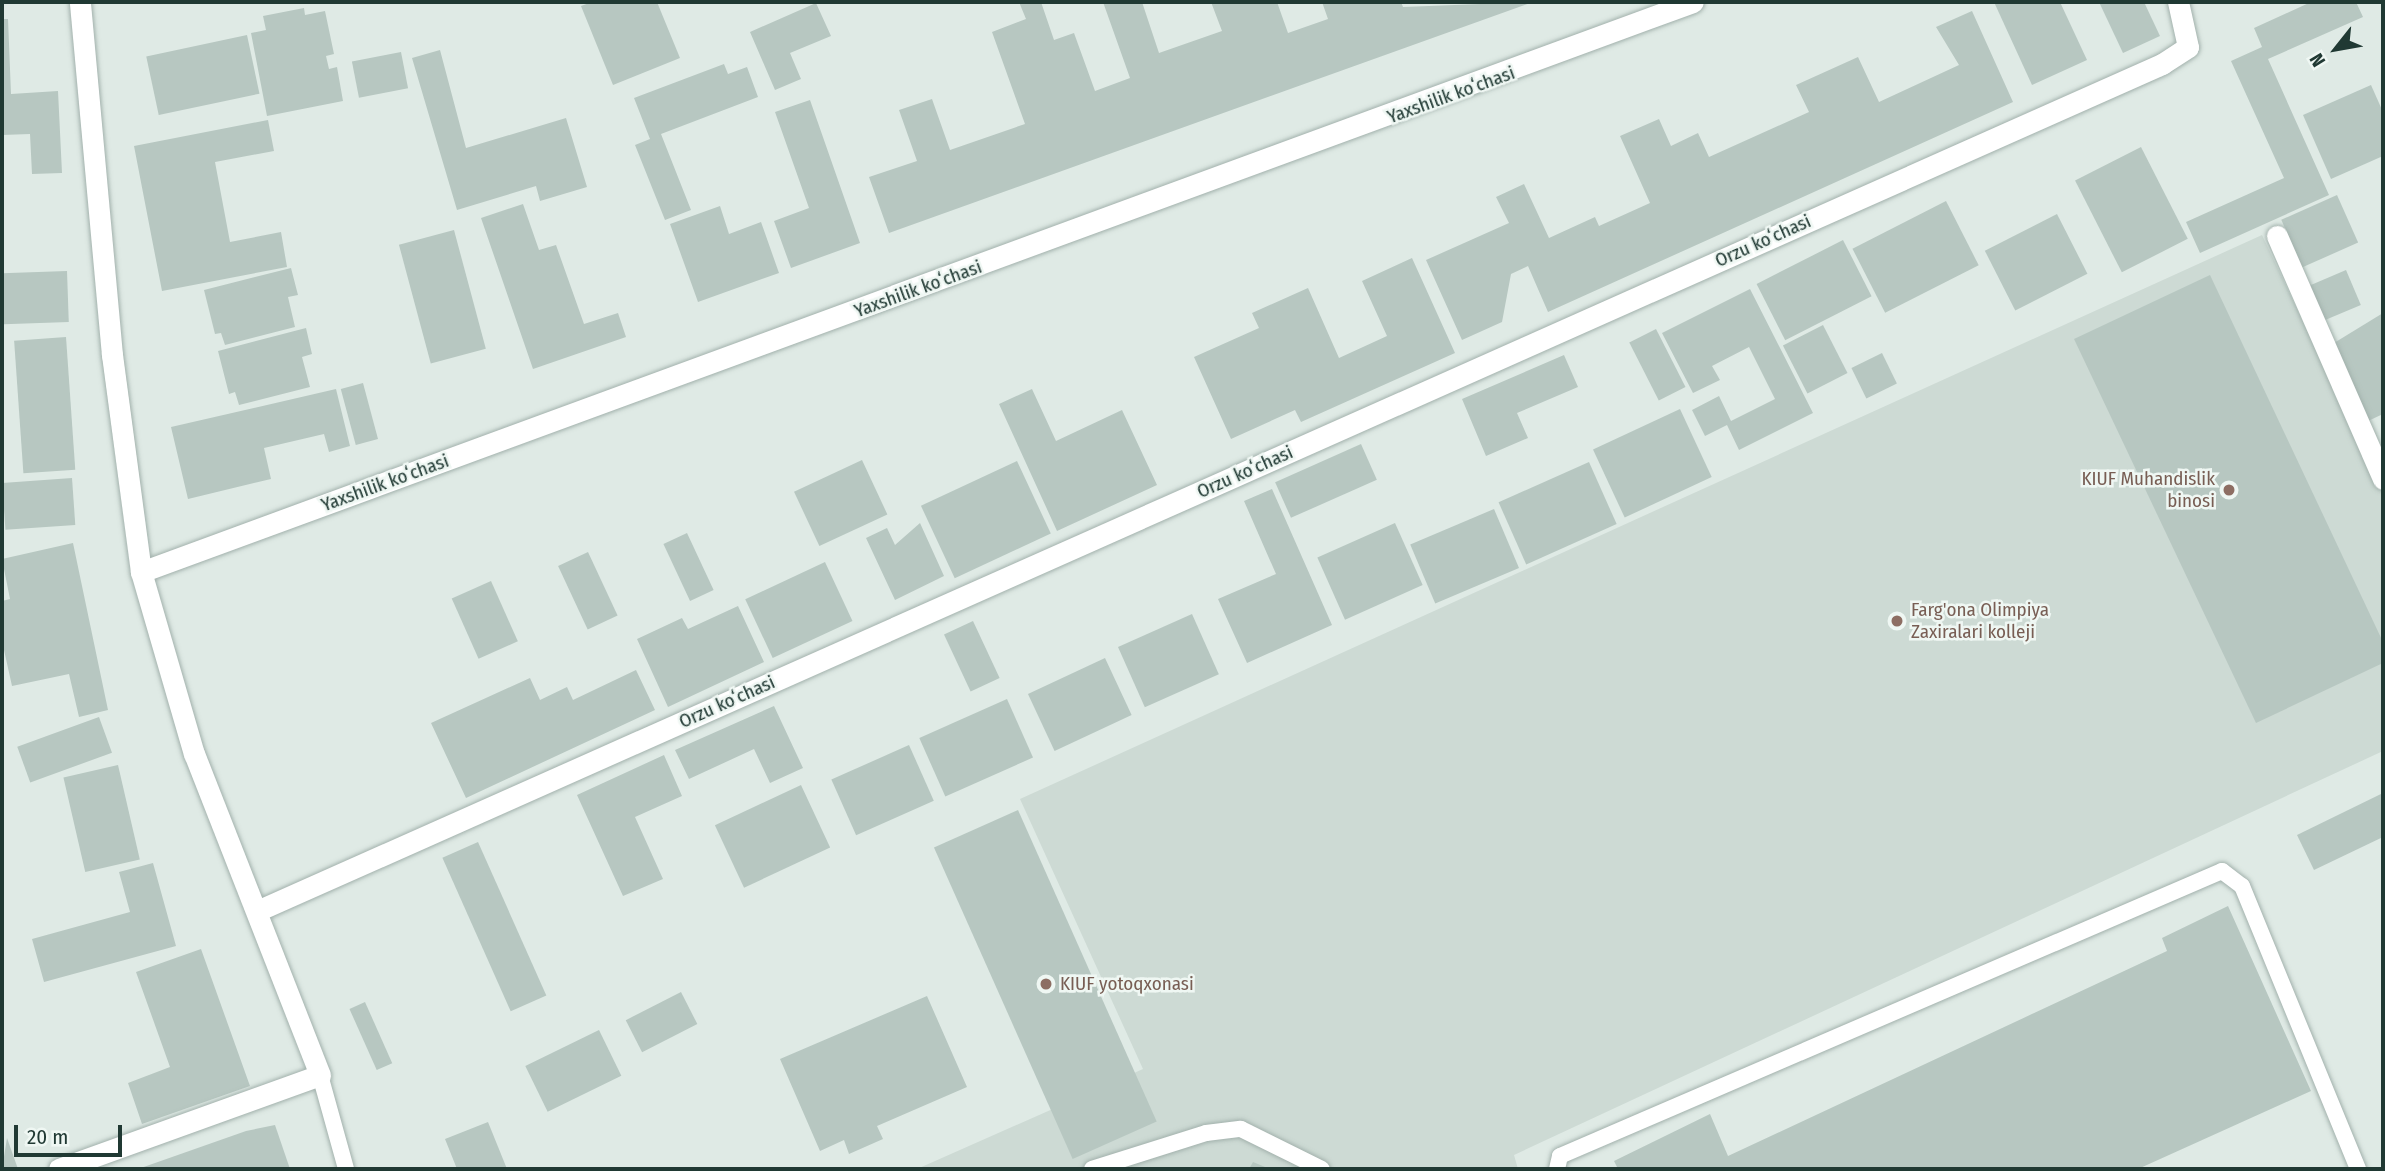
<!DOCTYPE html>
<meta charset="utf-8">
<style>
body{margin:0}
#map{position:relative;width:2385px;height:1171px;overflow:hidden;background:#dfeae5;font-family:"Fira Sans Condensed",sans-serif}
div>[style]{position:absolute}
.built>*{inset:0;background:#cddad4}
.building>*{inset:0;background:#b7c7c1;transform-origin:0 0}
.roads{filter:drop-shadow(0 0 2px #a2b1ac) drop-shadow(0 0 2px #a2b1ac)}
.lane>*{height:16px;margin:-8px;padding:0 8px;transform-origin:8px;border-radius:8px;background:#fff}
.street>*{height:21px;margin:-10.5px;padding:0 10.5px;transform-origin:10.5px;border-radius:10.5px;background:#fff}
.dots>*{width:19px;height:19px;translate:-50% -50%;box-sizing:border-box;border:4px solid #eff7f3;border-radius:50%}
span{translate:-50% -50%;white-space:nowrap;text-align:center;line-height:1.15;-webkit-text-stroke:5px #eff7f3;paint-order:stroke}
.street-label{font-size:19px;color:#203933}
.education-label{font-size:19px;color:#785e54}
.right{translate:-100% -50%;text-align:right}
.left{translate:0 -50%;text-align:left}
.frame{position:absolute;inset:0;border:4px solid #203933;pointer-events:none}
.north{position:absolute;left:2301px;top:14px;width:70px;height:70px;-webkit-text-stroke:5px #eff7f3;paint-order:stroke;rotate:239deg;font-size:19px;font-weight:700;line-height:28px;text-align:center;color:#203933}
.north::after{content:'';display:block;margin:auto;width:24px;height:32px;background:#203933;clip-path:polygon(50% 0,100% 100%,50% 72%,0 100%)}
.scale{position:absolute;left:14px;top:1125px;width:108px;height:32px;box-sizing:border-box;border:4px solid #203933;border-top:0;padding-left:9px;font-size:21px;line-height:24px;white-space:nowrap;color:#203933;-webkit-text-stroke:5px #eff7f3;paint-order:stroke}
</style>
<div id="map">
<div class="built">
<i style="clip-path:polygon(2262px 235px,2383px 491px,2383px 751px,1514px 1155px,1518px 1169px,917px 1169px,1143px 1069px,1020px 799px)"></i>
</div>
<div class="building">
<i style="clip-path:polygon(592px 2px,657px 2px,680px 58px,613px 85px,581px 6px)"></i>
<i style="clip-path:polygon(1019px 2px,1041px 2px,1054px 40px,1074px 33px,1095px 91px,1130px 78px,1103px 2px,1142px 2px,1159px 53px,1222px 31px,1211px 2px,1277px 2px,1288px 33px,1328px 19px,1322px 2px,1401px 2px,1403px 7px,1533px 2px,889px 233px,869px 177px,917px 161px,899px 110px,932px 99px,950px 150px,1025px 124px,992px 32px,1026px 19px)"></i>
<i style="clip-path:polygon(1994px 2px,2060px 2px,2087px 60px,2032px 85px)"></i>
<i style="clip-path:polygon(2099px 2px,2144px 2px,2160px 36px,2123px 53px)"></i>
<i style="clip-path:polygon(2311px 2px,2356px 2px,2363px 17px,2268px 59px,2329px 195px,2200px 253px,2186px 222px,2284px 178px,2231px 61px,2262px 47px,2254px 28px)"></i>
<i style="clip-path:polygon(816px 3px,831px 36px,790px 53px,801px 79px,775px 90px,750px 32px)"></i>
<i style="clip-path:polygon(304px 8px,305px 15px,325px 11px,334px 54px,326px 56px,329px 69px,337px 67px,343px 101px,267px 116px,251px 33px,266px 30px,263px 16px)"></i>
<i style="clip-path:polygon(1972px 11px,2013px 102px,1548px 312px,1528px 266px,1511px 274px,1502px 322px,1462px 340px,1426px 260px,1509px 223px,1496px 197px,1524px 184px,1549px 238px,1595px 217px,1599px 226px,1650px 203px,1620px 136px,1659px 119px,1671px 146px,1698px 133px,1709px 157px,1809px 112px,1796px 85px,1858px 57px,1879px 102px,1959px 65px,1936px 27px)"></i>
<i style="clip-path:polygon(2px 19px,8px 19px,11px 94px,58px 91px,62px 173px,32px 174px,30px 134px,2px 135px)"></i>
<i style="left:247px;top:35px;width:60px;height:103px;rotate:78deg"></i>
<i style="clip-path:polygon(440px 50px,466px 148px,566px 118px,587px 187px,540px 201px,536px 186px,457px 210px,412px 58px)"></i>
<i style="left:401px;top:52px;width:37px;height:50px;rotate:79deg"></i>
<i style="clip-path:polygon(724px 64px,728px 74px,747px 67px,758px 97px,661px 134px,691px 210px,665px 220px,635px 145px,650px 139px,634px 98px)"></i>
<i style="clip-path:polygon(2371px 85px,2383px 112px,2383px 156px,2331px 179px,2303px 115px)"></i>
<i style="clip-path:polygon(810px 100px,860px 243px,791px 268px,774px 221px,809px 208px,775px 112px)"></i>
<i style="clip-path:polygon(268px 120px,274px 151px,215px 162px,230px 242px,281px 232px,287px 267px,162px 291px,134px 146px)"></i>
<i style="left:2141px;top:147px;width:103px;height:74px;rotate:63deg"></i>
<i style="left:2337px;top:195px;width:52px;height:61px;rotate:66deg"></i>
<i style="left:1946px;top:201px;width:72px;height:105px;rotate:63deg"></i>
<i style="clip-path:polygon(523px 204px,539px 250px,556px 245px,584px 324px,618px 313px,626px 337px,533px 369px,481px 218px)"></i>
<i style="clip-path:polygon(720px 206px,729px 234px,761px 222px,779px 273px,698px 302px,670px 224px)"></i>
<i style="left:2057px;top:214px;width:67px;height:81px;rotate:63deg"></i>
<i style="left:454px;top:230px;width:123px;height:57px;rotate:75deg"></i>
<i style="left:1843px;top:240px;width:63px;height:97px;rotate:63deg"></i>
<i style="clip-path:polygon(1412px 258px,1455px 353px,1301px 422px,1295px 410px,1231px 439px,1194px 357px,1259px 328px,1252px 313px,1308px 288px,1339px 358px,1387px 336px,1362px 281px)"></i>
<i style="clip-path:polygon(291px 268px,298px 295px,288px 297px,295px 327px,225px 345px,221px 333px,215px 334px,204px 290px)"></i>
<i style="left:2346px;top:270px;width:38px;height:40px;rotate:67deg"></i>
<i style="left:67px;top:271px;width:51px;height:65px;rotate:88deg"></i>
<i style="clip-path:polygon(2210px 275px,2383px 642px,2383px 663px,2256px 723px,2074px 339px)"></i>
<i style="clip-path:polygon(1750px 289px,1813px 413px,1739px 450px,1727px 425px,1705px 436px,1692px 410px,1719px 396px,1731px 421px,1775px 399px,1749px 347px,1712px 366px,1720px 380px,1693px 393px,1662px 333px)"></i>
<i style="clip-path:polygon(2383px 313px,2383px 414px,2368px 421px,2334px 343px)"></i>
<i style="left:1823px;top:325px;width:54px;height:45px;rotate:63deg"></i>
<i style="clip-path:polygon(306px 328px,312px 354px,302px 357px,310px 387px,239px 405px,235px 392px,229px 394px,218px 351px)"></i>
<i style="left:1656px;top:329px;width:65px;height:30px;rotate:63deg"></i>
<i style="left:66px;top:337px;width:133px;height:52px;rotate:86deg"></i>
<i style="left:1882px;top:353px;width:34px;height:34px;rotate:64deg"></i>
<i style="clip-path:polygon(1564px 355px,1578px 387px,1517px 413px,1528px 438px,1486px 456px,1462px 399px)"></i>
<i style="left:363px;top:383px;width:58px;height:23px;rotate:75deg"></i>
<i style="clip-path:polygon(336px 389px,350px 446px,329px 452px,324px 434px,264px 448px,271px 479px,188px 499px,171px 427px)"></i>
<i style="clip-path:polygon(1032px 389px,1056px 441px,1122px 410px,1157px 485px,1057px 531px,999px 404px)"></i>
<i style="left:1680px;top:409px;width:75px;height:96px;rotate:65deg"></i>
<i style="left:1361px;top:444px;width:39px;height:94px;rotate:66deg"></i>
<i style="left:862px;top:460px;width:60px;height:75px;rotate:65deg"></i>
<i style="left:1017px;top:461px;width:80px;height:106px;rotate:65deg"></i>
<i style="left:1589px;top:462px;width:68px;height:99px;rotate:66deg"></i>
<i style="left:72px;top:478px;width:47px;height:70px;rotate:86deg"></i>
<i style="clip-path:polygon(1272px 489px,1332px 625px,1247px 663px,1218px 599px,1276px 574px,1244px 501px)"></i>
<i style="left:1494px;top:509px;width:64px;height:91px;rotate:67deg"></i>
<i style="clip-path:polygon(920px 523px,944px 576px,895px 600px,866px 538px,887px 528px,895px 545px)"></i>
<i style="left:1395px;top:523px;width:68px;height:85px;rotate:66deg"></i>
<i style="left:687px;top:533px;width:63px;height:26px;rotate:65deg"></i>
<i style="clip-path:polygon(73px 543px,108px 710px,79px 717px,69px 674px,12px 686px,2px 641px,2px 601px,10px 599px,2px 559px)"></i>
<i style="left:588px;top:552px;width:70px;height:33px;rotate:65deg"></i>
<i style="left:825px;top:562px;width:65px;height:88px;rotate:65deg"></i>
<i style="left:491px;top:581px;width:66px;height:43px;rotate:66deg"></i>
<i style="clip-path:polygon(738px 606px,764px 662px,668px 707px,637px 639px,682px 618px,688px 629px)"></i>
<i style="left:1192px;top:614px;width:66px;height:81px;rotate:66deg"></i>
<i style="left:973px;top:621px;width:63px;height:32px;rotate:65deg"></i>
<i style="left:1105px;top:658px;width:63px;height:85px;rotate:65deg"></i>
<i style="clip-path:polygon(636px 670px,655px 710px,466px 798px,431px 723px,530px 678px,540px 700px,567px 687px,573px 700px)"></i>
<i style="left:1007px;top:699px;width:64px;height:96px;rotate:66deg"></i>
<i style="clip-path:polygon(774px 706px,803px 768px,770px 783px,754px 749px,689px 779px,675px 750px)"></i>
<i style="left:99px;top:717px;width:38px;height:87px;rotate:70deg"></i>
<i style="left:909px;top:745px;width:61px;height:85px;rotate:66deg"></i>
<i style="clip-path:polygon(664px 755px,682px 796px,635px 817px,663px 879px,623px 896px,577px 795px)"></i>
<i style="left:118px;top:765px;width:97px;height:56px;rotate:77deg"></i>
<i style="left:801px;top:785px;width:69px;height:95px;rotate:65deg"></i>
<i style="clip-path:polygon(2383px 793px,2383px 837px,2314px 870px,2297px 835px)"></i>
<i style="left:1018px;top:810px;width:341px;height:92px;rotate:66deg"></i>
<i style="left:478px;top:842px;width:168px;height:39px;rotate:66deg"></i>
<i style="clip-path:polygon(153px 863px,176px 946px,44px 982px,32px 939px,130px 912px,119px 872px)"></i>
<i style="clip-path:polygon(2228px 906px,2311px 1091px,2138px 1169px,1618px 1169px,1614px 1161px,1710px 1114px,1728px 1156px,2167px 951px,2162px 938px)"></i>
<i style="clip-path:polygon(201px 949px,250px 1086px,142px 1124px,128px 1083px,170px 1067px,136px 972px)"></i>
<i style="left:681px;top:992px;width:36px;height:62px;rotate:63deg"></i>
<i style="clip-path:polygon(927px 996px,967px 1087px,877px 1126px,883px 1139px,849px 1154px,844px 1140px,820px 1151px,780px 1059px)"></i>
<i style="left:365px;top:1002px;width:67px;height:17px;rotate:66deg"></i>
<i style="left:599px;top:1030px;width:51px;height:82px;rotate:64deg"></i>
<i style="clip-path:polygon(488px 1122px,507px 1169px,457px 1169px,445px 1139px)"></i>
<i style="clip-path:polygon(275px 1125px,290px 1169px,138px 1169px,246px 1131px)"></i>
<i style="clip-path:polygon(7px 1138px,18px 1169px,2px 1169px)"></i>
<i style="clip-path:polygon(1253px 1162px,1270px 1169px,1249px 1169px)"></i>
</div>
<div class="roads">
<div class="lane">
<i style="left:320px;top:1075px;width:98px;rotate:74.5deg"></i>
<i style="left:1092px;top:1169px;width:120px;rotate:-17.5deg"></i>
<i style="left:1206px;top:1133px;width:35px;rotate:-7deg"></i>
<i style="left:1241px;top:1129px;width:90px;rotate:26.3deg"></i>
<i style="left:1557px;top:1169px;width:13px;rotate:-77deg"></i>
<i style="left:1560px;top:1156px;width:721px;rotate:-23.29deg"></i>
<i style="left:2222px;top:871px;width:25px;rotate:37deg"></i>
<i style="left:2242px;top:886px;width:306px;rotate:67.7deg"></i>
</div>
<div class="street">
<i style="left:2277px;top:236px;width:265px;rotate:66.4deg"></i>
<i style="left:141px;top:572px;width:1653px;rotate:-20.17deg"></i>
<i style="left:257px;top:911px;width:2085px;rotate:-23.97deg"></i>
<i style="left:2162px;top:64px;width:31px;rotate:-33deg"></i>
<i style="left:2188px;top:47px;width:46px;rotate:-102.5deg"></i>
<i style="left:59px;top:1169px;width:277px;rotate:-19.8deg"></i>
<i style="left:320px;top:1075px;width:345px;rotate:-111.4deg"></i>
<i style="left:194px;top:754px;width:190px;rotate:-106.2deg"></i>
<i style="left:141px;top:572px;width:219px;rotate:-97.6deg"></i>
<i style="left:112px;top:355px;width:354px;rotate:-95.2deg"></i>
</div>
</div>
<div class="dots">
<i style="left:2229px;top:490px;background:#8d6e63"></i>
<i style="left:1897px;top:621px;background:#8d6e63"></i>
<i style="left:1046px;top:984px;background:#8d6e63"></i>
</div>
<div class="street-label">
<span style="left:1451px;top:95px;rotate:-20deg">Yaxshilik koʻchasi</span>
<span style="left:1763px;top:241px;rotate:-24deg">Orzu koʻchasi</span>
<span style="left:918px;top:289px;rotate:-20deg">Yaxshilik koʻchasi</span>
<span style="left:1245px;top:472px;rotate:-24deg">Orzu koʻchasi</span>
<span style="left:385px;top:483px;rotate:-20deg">Yaxshilik koʻchasi</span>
<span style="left:727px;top:702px;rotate:-24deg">Orzu koʻchasi</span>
</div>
<div class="education-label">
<span class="right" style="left:2215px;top:490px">KIUF Muhandislik<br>binosi</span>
<span class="left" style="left:1911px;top:621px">Farg'ona Olimpiya<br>Zaxiralari kolleji</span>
<span class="left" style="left:1060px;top:984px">KIUF yotoqxonasi</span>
</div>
<div class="frame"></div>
<div class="north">N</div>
<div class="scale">20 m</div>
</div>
